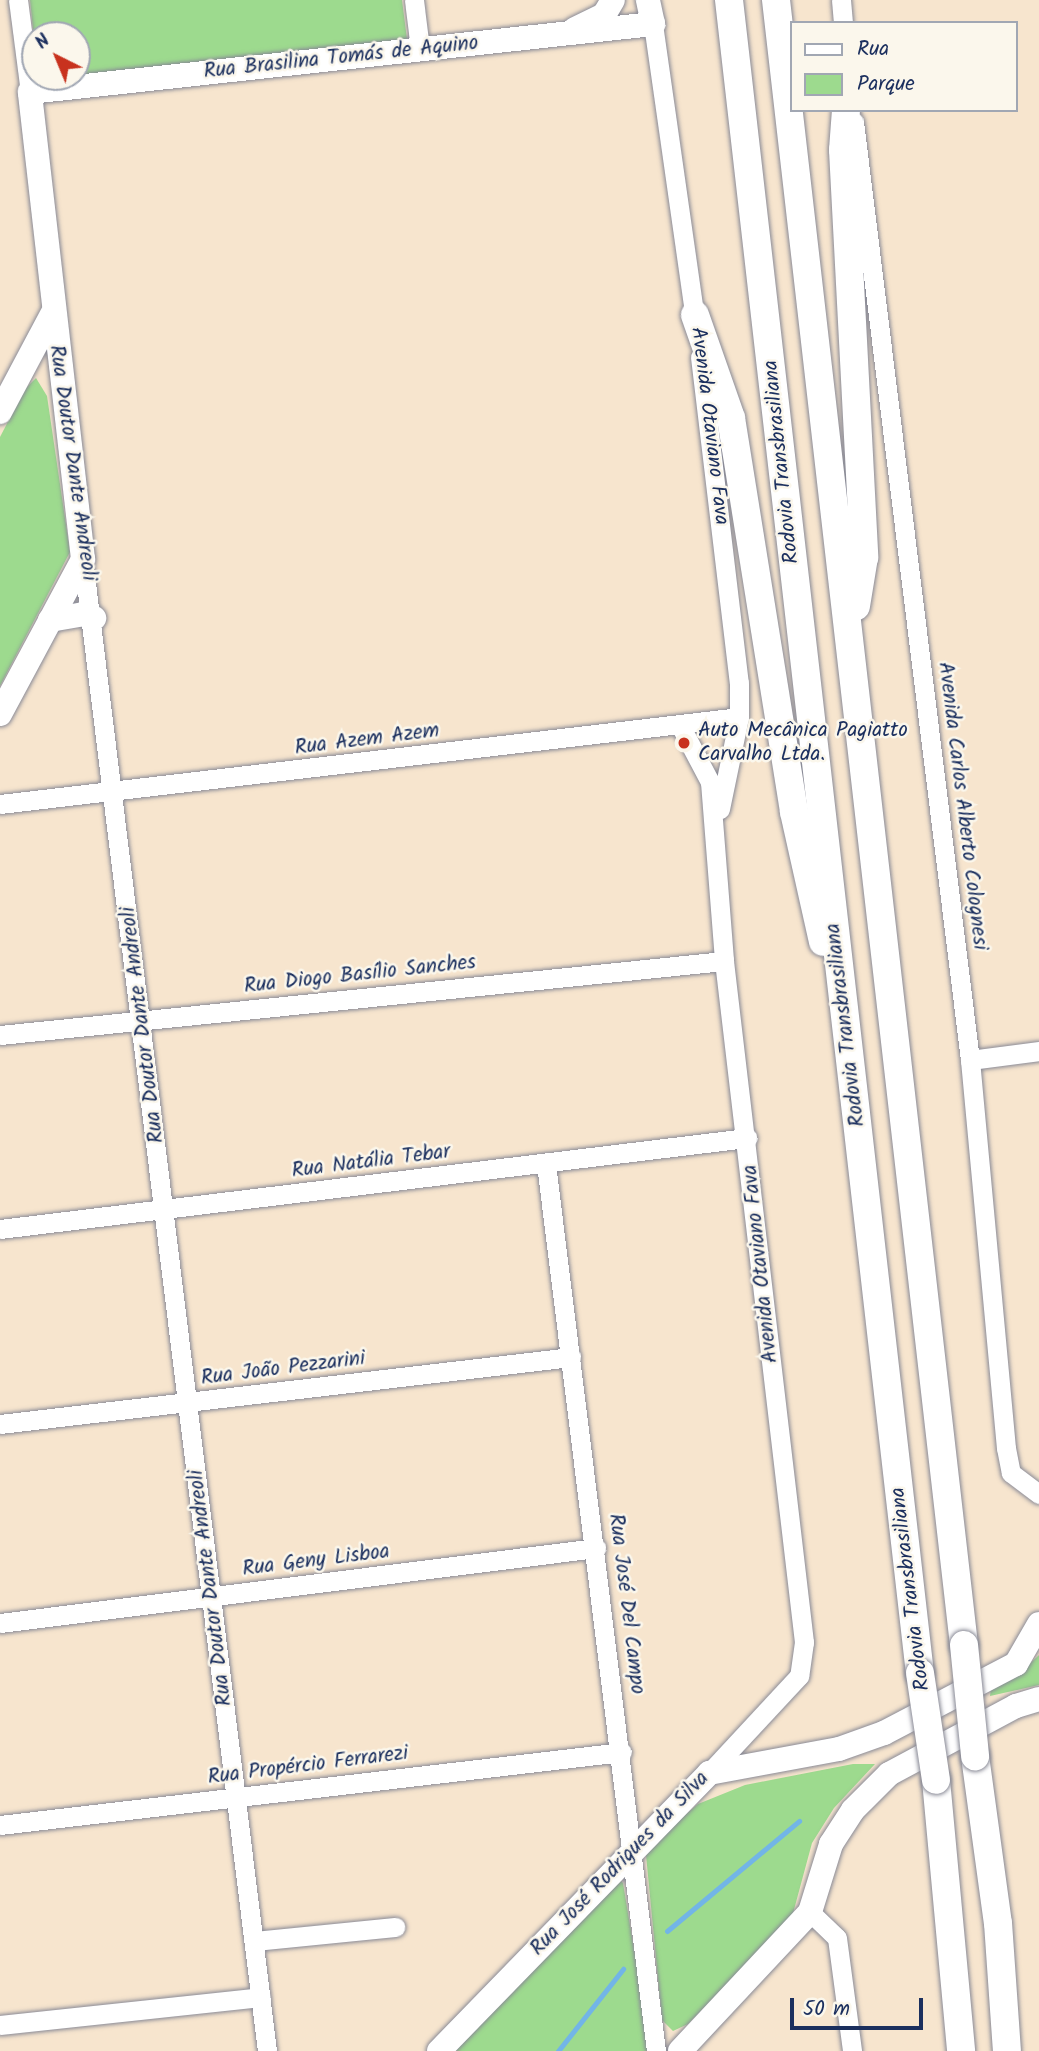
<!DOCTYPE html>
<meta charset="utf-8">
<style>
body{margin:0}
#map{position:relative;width:1039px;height:2051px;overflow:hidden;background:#f7e5ce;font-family:Kalam,sans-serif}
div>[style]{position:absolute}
.green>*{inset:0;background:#9dda8e}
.stream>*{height:5px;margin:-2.5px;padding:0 2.5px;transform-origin:2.5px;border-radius:2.5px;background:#72b5e7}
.roads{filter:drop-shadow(0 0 2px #898a96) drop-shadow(0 0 2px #898a96)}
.minor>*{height:19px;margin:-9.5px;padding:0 9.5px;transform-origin:9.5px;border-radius:9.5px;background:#fff}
.major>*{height:24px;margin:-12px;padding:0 12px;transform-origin:12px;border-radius:12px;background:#fff}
.highway>*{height:28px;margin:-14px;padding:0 14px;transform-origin:14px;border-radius:14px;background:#fff}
.bridges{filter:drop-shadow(0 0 2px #898a96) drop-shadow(0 0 2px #898a96)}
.highway-bridge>*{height:28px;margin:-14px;padding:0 14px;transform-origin:14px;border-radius:14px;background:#fff}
.dots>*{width:19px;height:19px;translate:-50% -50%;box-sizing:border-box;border:4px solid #fbf7ec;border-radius:50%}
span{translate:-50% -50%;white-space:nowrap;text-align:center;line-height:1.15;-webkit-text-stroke:5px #fbf7ec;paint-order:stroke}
.street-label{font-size:21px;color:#1b2f5e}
.poi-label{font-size:21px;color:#1b2f5e}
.left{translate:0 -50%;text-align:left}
.legend{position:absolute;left:790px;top:21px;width:228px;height:91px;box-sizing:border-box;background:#fbf7ec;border:2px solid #a1a7b3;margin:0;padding:9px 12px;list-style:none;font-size:21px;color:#1b2f5e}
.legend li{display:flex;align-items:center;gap:14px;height:35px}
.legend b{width:35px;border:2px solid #a1a7b3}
.north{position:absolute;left:21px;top:21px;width:70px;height:70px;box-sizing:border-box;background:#fbf7ec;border:2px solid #a1a7b3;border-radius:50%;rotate:317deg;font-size:19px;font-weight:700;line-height:28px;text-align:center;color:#1b2f5e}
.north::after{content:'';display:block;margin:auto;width:24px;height:32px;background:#c8321e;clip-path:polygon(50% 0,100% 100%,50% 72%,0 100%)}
.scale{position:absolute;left:790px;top:1998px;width:133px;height:32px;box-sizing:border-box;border:4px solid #1b2f5e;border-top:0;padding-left:9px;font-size:21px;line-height:24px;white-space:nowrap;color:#1b2f5e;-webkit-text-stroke:5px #fbf7ec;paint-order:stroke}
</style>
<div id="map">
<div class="green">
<i style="clip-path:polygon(30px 0,402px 0,407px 39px,39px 83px,38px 77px,77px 77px,77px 35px,35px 35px,35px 48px)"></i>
<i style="clip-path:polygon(36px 378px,47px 396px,70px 552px,0 686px,0 437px,25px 389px)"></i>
<i style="clip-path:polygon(1039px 1655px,1039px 1685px,990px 1696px,991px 1688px,1021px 1672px)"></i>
<i style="clip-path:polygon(853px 1764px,875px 1764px,834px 1808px,812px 1843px,792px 1917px,688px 2024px,673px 2031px,662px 2020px,646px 1855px,651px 1844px,698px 1804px,745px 1785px)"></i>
<i style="clip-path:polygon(615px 1875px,623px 1883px,651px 2051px,448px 2051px)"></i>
</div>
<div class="stream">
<i style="left:667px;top:1931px;width:172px;rotate:-39.8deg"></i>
<i style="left:558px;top:2051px;width:105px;rotate:-51.6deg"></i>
</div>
<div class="roads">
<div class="minor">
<i style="left:18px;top:0;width:93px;rotate:82.6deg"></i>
<i style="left:414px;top:0;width:49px;rotate:83deg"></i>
<i style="left:841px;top:0;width:23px;rotate:85deg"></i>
<i style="left:653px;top:24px;width:306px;rotate:81.9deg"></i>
<i style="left:854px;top:122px;width:945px;rotate:82.95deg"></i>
<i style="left:970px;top:1060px;width:390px;rotate:84.7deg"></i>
<i style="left:1006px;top:1448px;width:25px;rotate:79deg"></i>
<i style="left:1011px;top:1473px;width:35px;rotate:37deg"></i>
<i style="left:700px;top:357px;width:328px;rotate:83.2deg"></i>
<i style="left:739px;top:683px;width:34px;rotate:90deg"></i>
<i style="left:739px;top:717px;width:94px;rotate:101.7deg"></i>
<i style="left:83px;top:559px;width:1503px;rotate:82.97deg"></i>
<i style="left:681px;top:727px;width:62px;rotate:62.2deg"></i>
<i style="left:710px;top:782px;width:180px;rotate:85.5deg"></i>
<i style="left:724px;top:961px;width:686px;rotate:83.3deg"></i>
<i style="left:804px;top:1642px;width:34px;rotate:98deg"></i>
<i style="left:799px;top:1676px;width:132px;rotate:132.9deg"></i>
<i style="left:0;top:804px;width:744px;rotate:-6.71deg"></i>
<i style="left:0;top:1035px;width:728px;rotate:-5.84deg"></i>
<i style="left:970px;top:1060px;width:70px;rotate:-7.4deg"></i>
<i style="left:546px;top:1164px;width:894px;rotate:82.93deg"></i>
<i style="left:0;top:1229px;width:753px;rotate:-6.95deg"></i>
<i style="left:0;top:1424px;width:575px;rotate:-6.69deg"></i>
<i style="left:0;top:1623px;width:601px;rotate:-7.17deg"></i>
<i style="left:0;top:1825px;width:626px;rotate:-6.69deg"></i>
<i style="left:810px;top:1912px;width:37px;rotate:44deg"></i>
<i style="left:837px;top:1938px;width:114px;rotate:82.4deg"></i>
<i style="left:254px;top:1941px;width:142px;rotate:-5.7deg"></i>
<i style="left:0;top:2025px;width:262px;rotate:-6.1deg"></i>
</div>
<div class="major">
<i style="left:575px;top:29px;width:32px;rotate:-26deg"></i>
<i style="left:604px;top:15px;width:17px;rotate:-59deg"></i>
<i style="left:0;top:412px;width:111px;rotate:-62deg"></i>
<i style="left:50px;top:620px;width:34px;rotate:-10deg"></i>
<i style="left:83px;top:614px;width:12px;rotate:20deg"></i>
<i style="left:0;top:714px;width:176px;rotate:-61.8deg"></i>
<i style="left:83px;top:559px;width:470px;rotate:-96.5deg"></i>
<i style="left:30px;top:92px;width:627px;rotate:-6.23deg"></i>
<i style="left:653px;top:24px;width:25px;rotate:-102deg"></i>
<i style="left:439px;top:2051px;width:388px;rotate:-45.8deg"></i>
<i style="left:709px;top:1773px;width:132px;rotate:-10.5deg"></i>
<i style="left:839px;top:1749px;width:48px;rotate:-19.6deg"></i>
<i style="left:884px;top:1733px;width:149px;rotate:-27.6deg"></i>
<i style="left:1016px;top:1664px;width:46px;rotate:-60.1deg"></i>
<i style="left:680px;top:2051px;width:190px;rotate:-46.9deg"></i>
<i style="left:810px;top:1912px;width:71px;rotate:-72.8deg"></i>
<i style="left:831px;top:1844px;width:40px;rotate:-57.1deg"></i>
<i style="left:853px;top:1810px;width:51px;rotate:-45deg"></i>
<i style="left:889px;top:1774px;width:144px;rotate:-28.2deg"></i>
<i style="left:1016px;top:1706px;width:24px;rotate:-17deg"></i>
</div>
<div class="highway">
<i style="left:729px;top:0;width:1684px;rotate:83.49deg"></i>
<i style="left:776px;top:0;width:1656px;rotate:83.48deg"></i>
<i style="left:846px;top:110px;width:40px;rotate:94.3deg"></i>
<i style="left:843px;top:150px;width:408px;rotate:87deg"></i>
<i style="left:864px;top:557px;width:50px;rotate:99.3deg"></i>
<i style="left:695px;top:315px;width:109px;rotate:70.7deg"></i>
<i style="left:731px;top:418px;width:399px;rotate:80.9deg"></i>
<i style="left:794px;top:812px;width:133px;rotate:77.4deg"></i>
<i style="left:975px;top:1756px;width:169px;rotate:82.2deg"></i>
<i style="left:998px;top:1923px;width:128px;rotate:86deg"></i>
<i style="left:936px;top:1780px;width:272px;rotate:84.7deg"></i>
</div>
</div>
<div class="bridges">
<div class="highway-bridge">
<i style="left:964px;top:1645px;width:112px;rotate:84.3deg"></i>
<i style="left:920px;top:1673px;width:108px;rotate:81.5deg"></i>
</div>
</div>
<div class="dots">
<i style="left:684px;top:743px;background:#c8321e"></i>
</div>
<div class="street-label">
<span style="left:341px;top:58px;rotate:-6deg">Rua Brasilina Tomás de Aquino</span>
<span style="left:709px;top:426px;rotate:83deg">Avenida Otaviano Fava</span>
<span style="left:782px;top:462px;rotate:-96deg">Rodovia Transbrasiliana</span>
<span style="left:72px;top:463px;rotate:82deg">Rua Doutor Dante Andreoli</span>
<span style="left:367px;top:740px;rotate:-7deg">Rua Azem Azem</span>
<span style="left:962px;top:806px;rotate:83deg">Avenida Carlos Alberto Colognesi</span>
<span style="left:360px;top:975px;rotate:-6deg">Rua Diogo Basílio Sanches</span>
<span style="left:143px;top:1025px;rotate:-97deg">Rua Doutor Dante Andreoli</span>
<span style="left:846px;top:1025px;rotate:-97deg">Rodovia Transbrasiliana</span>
<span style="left:371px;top:1162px;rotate:-7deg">Rua Natália Tebar</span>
<span style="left:761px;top:1264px;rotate:-96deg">Avenida Otaviano Fava</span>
<span style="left:283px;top:1369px;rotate:-7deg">Rua João Pezzarini</span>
<span style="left:316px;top:1561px;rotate:-7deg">Rua Geny Lisboa</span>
<span style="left:211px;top:1588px;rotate:-97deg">Rua Doutor Dante Andreoli</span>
<span style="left:911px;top:1589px;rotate:-97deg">Rodovia Transbrasiliana</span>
<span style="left:626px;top:1604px;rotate:83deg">Rua José Del Campo</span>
<span style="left:308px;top:1766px;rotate:-7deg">Rua Propércio Ferrarezi</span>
<span style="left:620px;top:1864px;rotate:-46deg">Rua José Rodrigues da Silva</span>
</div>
<div class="poi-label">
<span class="left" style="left:698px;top:743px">Auto Mecânica Pagiatto<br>Carvalho Ltda.</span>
</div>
<ul class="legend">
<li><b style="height:9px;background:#fff"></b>Rua</li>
<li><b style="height:19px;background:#9dda8e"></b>Parque</li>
</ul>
<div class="north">N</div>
<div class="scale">50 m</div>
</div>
